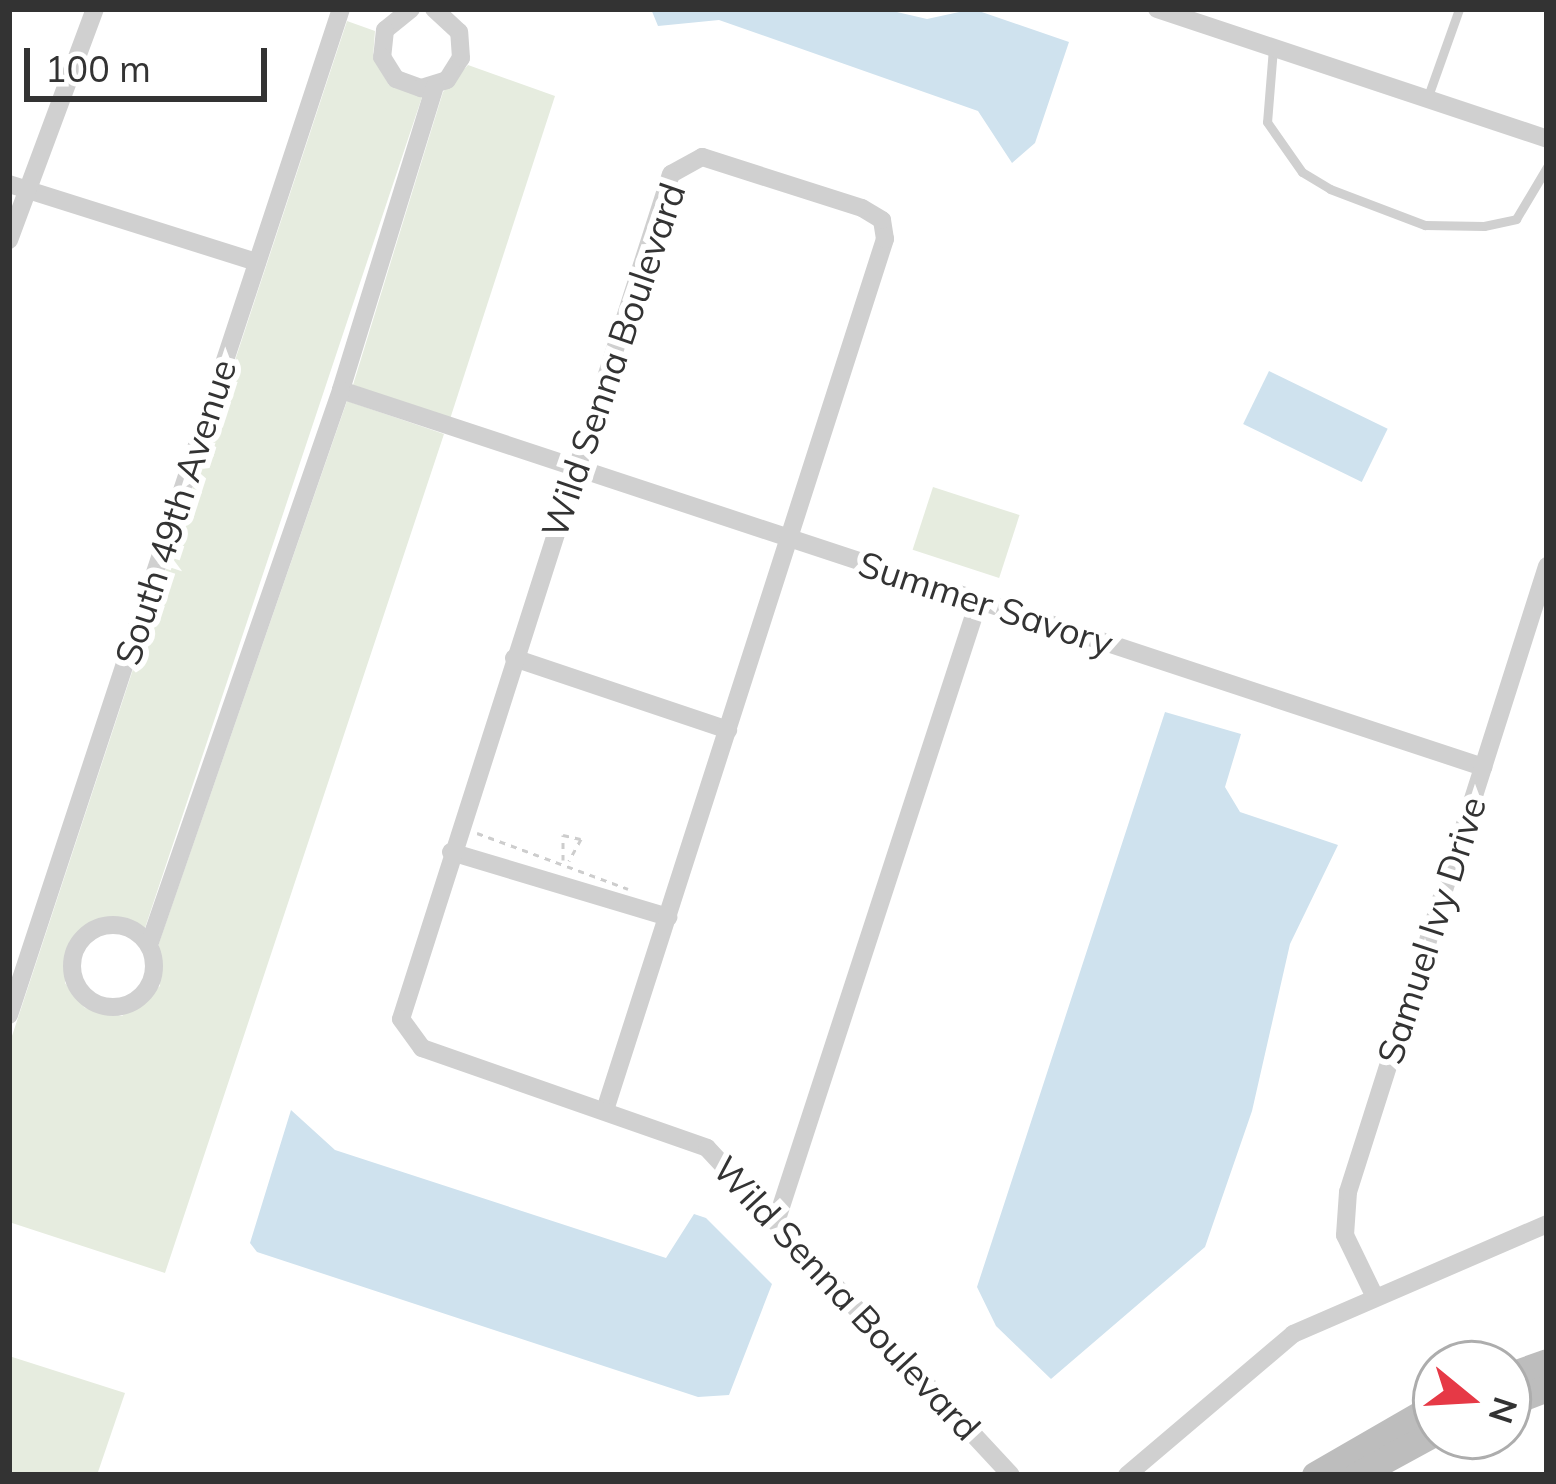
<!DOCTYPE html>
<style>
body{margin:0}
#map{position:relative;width:1556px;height:1484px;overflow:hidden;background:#fff;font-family:Mulish,sans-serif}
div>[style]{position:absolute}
.green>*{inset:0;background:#e6ecdf;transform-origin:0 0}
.water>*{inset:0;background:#cfe2ee;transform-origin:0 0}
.path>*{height:3px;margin-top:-1.5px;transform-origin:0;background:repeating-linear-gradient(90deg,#cdcdcd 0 6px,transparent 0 12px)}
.lane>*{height:9px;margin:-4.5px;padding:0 4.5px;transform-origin:4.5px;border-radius:4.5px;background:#d0d0d0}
.street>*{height:18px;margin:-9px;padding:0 9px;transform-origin:9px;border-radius:9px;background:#d0d0d0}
.street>.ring{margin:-9px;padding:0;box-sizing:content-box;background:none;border:18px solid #d0d0d0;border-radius:50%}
.secondary>*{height:27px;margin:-13.5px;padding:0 13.5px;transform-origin:13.5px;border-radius:13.5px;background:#bdbdbd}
span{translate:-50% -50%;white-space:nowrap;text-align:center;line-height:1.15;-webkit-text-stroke:12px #fff;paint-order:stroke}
.street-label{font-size:36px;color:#333}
.frame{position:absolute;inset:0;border:12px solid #333;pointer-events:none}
.north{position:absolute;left:1412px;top:1340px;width:120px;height:120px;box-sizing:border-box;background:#fff;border:3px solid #adadad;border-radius:50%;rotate:108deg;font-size:33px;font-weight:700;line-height:48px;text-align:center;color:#333}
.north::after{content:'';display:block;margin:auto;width:42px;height:54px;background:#e63946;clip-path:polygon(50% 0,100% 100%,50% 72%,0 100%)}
.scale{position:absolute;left:24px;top:48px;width:243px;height:54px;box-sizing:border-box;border:6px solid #333;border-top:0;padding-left:15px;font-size:36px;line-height:42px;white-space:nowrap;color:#333;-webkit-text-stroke:9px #fff;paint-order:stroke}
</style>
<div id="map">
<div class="green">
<i style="clip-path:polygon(347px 21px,375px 31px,373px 57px,389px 85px,422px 97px,145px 928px,98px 919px,65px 952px,65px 983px,85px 1008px,122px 1016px,160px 986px,159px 943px,347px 401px,444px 434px,165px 1273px,9px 1222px,9px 1045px)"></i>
<i style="clip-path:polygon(468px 65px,555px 96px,450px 419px,353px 385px,443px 92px)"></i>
<i style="left:933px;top:487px;width:91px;height:66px;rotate:18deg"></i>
<i style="clip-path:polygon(9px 1356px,125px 1393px,97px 1475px,9px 1475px)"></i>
</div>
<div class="water">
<i style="clip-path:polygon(651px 9px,884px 9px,927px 19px,973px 9px,1069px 42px,1035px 143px,1012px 163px,978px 111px,719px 20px,658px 26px)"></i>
<i style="left:1269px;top:371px;width:132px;height:59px;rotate:26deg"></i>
<i style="clip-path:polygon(1165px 712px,1241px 734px,1225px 787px,1240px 812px,1338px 845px,1290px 944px,1252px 1111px,1205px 1247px,1051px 1379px,996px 1326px,977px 1287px)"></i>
<i style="clip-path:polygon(291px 1110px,335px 1150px,666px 1258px,694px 1214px,706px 1218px,772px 1284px,729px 1395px,698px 1397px,257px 1252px,250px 1243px)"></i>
</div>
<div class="path">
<i style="left:477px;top:833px;width:161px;rotate:20.3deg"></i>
<i style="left:563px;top:860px;width:25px;rotate:-90deg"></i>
<i style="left:563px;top:835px;width:18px;rotate:13deg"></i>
<i style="left:581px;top:839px;width:25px;rotate:119deg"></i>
</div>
<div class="lane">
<i style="left:1273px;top:48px;width:74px;rotate:94.6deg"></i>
<i style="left:1267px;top:122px;width:61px;rotate:55deg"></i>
<i style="left:1302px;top:172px;width:33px;rotate:31deg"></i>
<i style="left:1330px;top:189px;width:102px;rotate:20.8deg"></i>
<i style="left:1425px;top:225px;width:59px;rotate:1deg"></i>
<i style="left:1484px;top:226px;width:33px;rotate:-12deg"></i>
<i style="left:1516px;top:219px;width:61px;rotate:-59.2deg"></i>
<i style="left:1427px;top:99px;width:96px;rotate:-70.4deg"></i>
</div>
<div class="street">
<i style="left:411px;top:9px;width:33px;rotate:141deg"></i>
<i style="left:385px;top:30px;width:27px;rotate:96deg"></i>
<i style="left:382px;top:57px;width:26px;rotate:58deg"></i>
<i style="left:396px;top:79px;width:27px;rotate:20deg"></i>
<i style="left:421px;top:88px;width:27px;rotate:-17deg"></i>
<i style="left:447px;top:80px;width:26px;rotate:-58deg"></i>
<i style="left:461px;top:58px;width:26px;rotate:-94deg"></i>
<i style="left:459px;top:32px;width:34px;rotate:-137deg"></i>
<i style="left:1157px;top:9px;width:411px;rotate:18.4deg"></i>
<i style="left:435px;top:86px;width:318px;rotate:107.2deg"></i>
<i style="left:341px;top:390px;width:1203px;rotate:18.27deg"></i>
<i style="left:9px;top:184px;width:260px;rotate:17.5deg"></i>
<i style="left:9px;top:240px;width:246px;rotate:-69.6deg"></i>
<i style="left:514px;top:658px;width:226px;rotate:18.6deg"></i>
<i style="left:451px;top:852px;width:227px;rotate:16.7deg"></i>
<i class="ring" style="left:72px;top:925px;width:64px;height:64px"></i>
<i style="left:150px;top:942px;width:584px;rotate:-70.91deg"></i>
<i style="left:9px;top:1015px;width:1059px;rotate:-71.74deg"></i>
<i style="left:605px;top:1110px;width:915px;rotate:-72.18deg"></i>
<i style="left:885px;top:239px;width:19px;rotate:-99deg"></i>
<i style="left:882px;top:220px;width:23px;rotate:-149deg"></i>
<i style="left:862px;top:208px;width:168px;rotate:-162.3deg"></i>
<i style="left:702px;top:157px;width:35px;rotate:151deg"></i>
<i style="left:671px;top:174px;width:887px;rotate:107.72deg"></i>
<i style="left:401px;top:1019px;width:36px;rotate:54deg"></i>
<i style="left:422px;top:1048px;width:302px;rotate:19.3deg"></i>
<i style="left:707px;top:1148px;width:446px;rotate:47.1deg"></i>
<i style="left:777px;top:1219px;width:651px;rotate:-71.93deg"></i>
<i style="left:1373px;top:1293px;width:64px;rotate:-115.8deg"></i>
<i style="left:1345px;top:1235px;width:43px;rotate:-86deg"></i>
<i style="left:1348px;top:1192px;width:657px;rotate:-72.36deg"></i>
<i style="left:1127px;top:1475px;width:218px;rotate:-40.3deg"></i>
<i style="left:1293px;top:1334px;width:277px;rotate:-23.4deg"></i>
</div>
<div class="secondary">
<i style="left:1508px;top:1376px;width:41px;rotate:-19.7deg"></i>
<i style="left:1508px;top:1403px;width:42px;rotate:-21deg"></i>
<i style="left:1315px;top:1475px;width:140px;rotate:-30deg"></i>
<i style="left:1357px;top:1475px;width:90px;rotate:-28.6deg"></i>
</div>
<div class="street-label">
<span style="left:613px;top:360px;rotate:-71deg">Wild Senna Boulevard</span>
<span style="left:175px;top:512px;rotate:-72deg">South 49th Avenue</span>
<span style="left:986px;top:603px;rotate:18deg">Summer Savory</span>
<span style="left:1431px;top:930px;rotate:-72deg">Samuel Ivy Drive</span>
<span style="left:847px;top:1298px;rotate:47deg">Wild Senna Boulevard</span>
</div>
<div class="frame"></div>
<div class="north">N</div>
<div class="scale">100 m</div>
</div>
